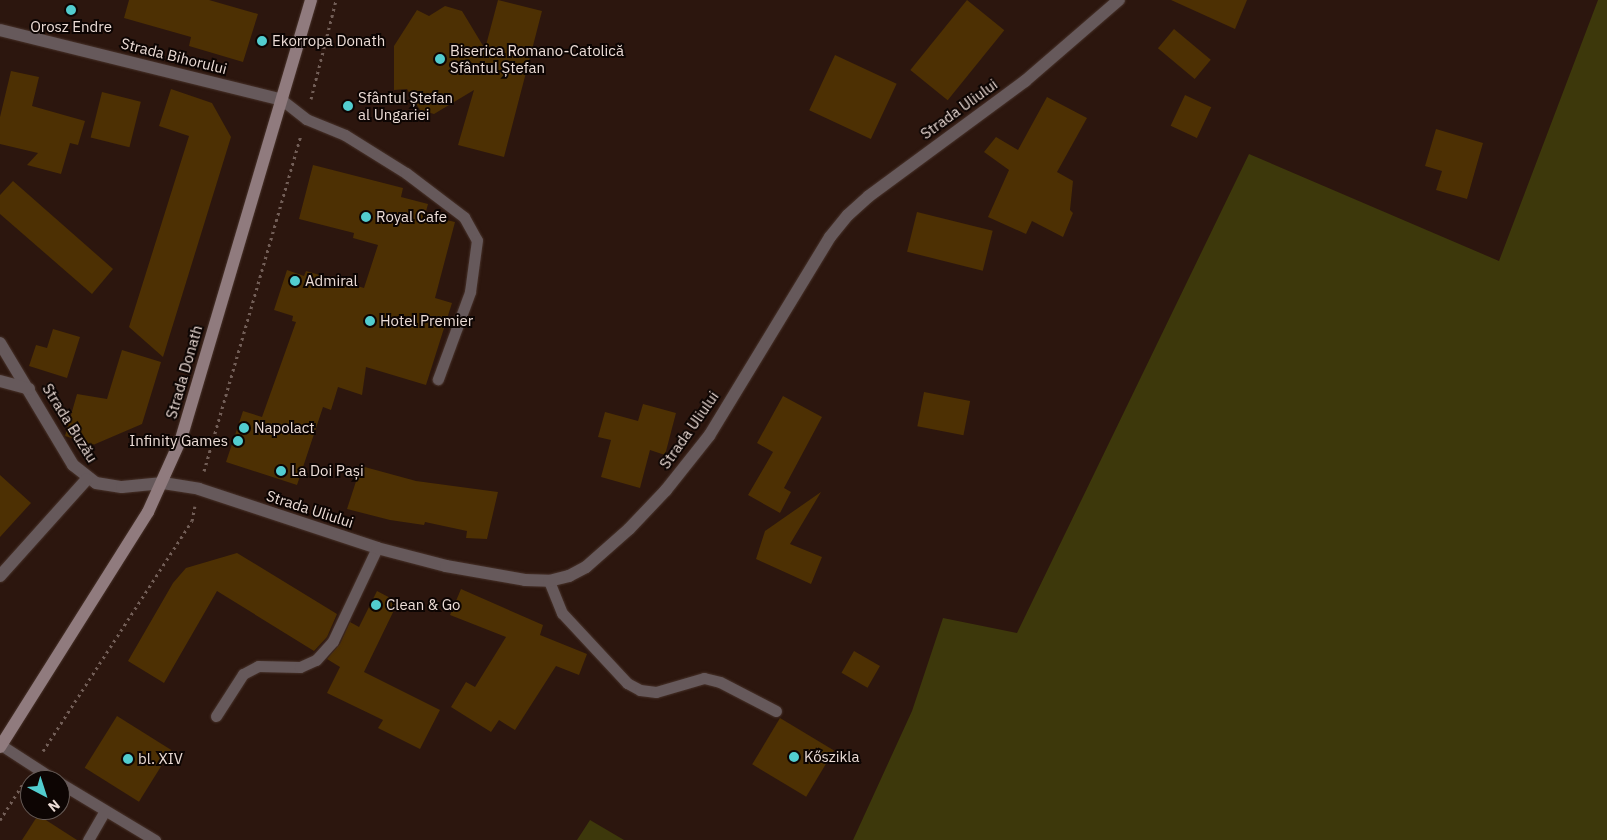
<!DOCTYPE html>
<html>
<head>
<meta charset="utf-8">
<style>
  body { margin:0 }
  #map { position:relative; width:1607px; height:840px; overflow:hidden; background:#2c160e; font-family:"IBM Plex Sans",sans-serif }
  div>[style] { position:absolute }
  .green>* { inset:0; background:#3d380b }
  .building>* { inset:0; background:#4d3003; transform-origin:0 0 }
  .path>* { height:3px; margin-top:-1.5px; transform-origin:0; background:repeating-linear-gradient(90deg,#725e57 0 2.5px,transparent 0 6.5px) }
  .roads { filter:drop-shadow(0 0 1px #47322a) drop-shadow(0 0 1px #47322a) }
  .service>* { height:11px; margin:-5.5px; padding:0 5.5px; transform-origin:5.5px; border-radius:5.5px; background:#66595b }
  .minor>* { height:12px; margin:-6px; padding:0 6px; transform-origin:6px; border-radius:6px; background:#66595b }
  .secondary>* { height:12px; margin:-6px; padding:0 6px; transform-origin:6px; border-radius:6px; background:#907b7e }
  .dots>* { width:14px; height:14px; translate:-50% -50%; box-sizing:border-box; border:2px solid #0d0503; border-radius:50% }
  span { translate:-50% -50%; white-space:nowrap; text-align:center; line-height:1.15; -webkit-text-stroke:4px #0d0503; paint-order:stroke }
  .poi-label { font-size:15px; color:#ecdcd6 }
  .left { translate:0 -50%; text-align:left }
  .right { translate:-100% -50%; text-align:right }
  .street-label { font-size:15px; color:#ecdcd6 }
  .north { position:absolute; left:20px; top:770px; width:50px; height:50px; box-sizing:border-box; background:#0d0503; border:1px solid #665b57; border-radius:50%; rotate:140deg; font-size:14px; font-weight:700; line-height:20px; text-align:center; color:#ecdcd6 }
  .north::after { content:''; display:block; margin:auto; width:18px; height:22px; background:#52cdcf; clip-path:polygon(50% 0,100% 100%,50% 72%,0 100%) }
</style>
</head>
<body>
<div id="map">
  <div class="green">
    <i style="clip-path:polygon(1598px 0,1607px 0,1607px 840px,853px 840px,912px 711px,943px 618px,1017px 633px,1249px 154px,1499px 261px)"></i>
    <i style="clip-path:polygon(590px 820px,624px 840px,577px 840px)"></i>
  </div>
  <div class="building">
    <i style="clip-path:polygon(129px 0,209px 0,258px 14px,243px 62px,189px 46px,191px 37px,124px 18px)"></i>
    <i style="clip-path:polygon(498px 0,542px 11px,504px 157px,458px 145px,474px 90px,434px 114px,420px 110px,407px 89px,394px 90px,394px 46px,417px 10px,429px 16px,445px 6px,462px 11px,485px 49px)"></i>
    <i style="left:967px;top:0;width:48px;height:90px;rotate:39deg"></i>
    <i style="clip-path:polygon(1171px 0,1247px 0,1235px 29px)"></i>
    <i style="left:1174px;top:29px;width:48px;height:25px;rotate:40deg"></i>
    <i style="left:835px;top:55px;width:68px;height:61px;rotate:25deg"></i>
    <i style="clip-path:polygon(11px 71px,39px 77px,32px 106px,85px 121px,78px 145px,70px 143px,61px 174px,27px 165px,38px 153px,0 144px,0 117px)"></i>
    <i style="clip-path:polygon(171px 89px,212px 103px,231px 137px,163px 357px,129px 327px,189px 136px,159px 126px)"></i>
    <i style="left:102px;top:92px;width:40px;height:47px;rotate:14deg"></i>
    <i style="left:1185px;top:95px;width:29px;height:34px;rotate:25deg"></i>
    <i style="clip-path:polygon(1047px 97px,1087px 118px,1057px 172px,1073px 181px,1070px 210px,1073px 213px,1063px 237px,1032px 221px,1026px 234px,988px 217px,1009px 170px,984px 152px,996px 137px,1018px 150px)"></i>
    <i style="clip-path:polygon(1436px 129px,1483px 143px,1467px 199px,1436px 190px,1442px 171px,1425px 166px)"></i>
    <i style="clip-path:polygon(313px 165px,403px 188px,401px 197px,428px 204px,425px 215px,455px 222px,435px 298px,452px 303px,426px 385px,366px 367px,362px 395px,338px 387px,331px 410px,323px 407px,297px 485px,226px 462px,243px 411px,262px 417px,296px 322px,292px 321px,293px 316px,274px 310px,287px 270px,304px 276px,306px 271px,364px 288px,378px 245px,353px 238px,354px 233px,299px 219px)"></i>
    <i style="clip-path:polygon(13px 181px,113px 269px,92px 294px,0 214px,0 195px)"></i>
    <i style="left:917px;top:212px;width:78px;height:41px;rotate:14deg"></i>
    <i style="clip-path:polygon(53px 329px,80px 337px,67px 378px,29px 366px,36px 345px,47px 348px)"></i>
    <i style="clip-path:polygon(122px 350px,161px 362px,142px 424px,93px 445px,65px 436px,77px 394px,107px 399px)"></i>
    <i style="left:924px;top:392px;width:47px;height:35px;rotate:11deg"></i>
    <i style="clip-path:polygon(783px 396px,822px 417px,784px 488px,791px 492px,780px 513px,748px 495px,773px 452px,757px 443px)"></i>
    <i style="clip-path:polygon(643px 404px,676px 413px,665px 455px,650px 450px,640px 488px,601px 477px,611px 440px,598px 437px,605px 412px,638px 421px)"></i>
    <i style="clip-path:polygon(361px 466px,416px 481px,498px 492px,487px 539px,466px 538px,467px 531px,425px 522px,424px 525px,390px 520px,347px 509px)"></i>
    <i style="clip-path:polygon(0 475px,31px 503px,0 537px)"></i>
    <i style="clip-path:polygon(821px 492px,790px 544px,822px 557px,811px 584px,756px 559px,765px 531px)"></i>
    <i style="clip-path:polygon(237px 553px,337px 614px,327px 637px,314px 651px,217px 591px,164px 683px,128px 661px,173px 583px,186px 568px)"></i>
    <i style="clip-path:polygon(461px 589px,543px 625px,540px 635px,587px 654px,579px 675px,556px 666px,515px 730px,499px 720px,491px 732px,451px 707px,466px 682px,475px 687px,506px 637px,450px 615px)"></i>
    <i style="clip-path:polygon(377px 591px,398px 602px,364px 672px,440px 710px,420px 749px,378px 728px,383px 720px,327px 693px,340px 667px,327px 659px,340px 644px,350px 622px,359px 627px)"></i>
    <i style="left:854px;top:651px;width:30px;height:25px;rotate:30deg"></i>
    <i style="left:117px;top:716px;width:64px;height:61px;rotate:32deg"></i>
    <i style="left:780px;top:718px;width:63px;height:54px;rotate:31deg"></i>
    <i style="clip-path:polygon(38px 815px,77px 840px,22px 840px)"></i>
  </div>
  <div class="path">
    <i style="left:311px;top:99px;width:102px;rotate:-75.8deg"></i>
    <i style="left:204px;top:471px;width:349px;rotate:-73.9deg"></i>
    <i style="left:43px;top:751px;width:274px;rotate:-57.1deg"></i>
    <i style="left:192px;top:521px;width:15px;rotate:-79deg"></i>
    <i style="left:0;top:820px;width:45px;rotate:-57.7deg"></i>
  </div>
  <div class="roads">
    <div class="service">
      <i style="left:282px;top:100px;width:31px;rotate:38deg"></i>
      <i style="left:306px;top:119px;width:42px;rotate:22.3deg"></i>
      <i style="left:345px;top:135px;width:72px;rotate:31.9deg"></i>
      <i style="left:406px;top:173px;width:73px;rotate:37.2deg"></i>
      <i style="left:464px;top:217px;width:26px;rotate:61deg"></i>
      <i style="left:477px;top:240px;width:52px;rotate:97.7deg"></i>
      <i style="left:470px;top:292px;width:93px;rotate:110.2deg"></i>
      <i style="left:549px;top:581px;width:35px;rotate:68deg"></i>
      <i style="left:562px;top:613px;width:96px;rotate:47.1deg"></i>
      <i style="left:627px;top:683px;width:15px;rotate:28deg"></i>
      <i style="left:640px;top:690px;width:16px;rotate:7deg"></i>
      <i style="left:656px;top:692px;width:50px;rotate:-16.3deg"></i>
      <i style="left:704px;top:678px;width:16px;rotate:14deg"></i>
      <i style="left:720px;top:682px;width:63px;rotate:27.4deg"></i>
      <i style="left:216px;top:716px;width:50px;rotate:-57.3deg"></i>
      <i style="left:243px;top:674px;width:17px;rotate:-28deg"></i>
      <i style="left:258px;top:666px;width:42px;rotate:1.4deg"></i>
      <i style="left:300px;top:667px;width:17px;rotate:-24deg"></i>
      <i style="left:316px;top:660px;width:25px;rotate:-48deg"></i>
      <i style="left:333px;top:641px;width:103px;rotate:-64.7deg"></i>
      <i style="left:1px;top:745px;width:64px;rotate:32.9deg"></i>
      <i style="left:60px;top:783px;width:111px;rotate:31deg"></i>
      <i style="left:88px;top:840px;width:34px;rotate:-60deg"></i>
    </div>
    <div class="minor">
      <i style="left:0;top:30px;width:291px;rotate:13.9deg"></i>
      <i style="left:0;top:343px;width:142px;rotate:59.1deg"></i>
      <i style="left:73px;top:465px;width:29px;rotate:38deg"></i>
      <i style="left:96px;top:483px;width:26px;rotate:9deg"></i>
      <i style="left:122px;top:487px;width:41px;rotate:-5.6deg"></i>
      <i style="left:163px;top:483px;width:36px;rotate:9deg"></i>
      <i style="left:199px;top:489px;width:188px;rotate:18.3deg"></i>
      <i style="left:377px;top:548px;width:71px;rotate:14.6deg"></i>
      <i style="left:446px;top:566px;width:80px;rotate:10deg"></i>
      <i style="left:525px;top:580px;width:24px;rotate:2deg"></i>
      <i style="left:549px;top:581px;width:21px;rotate:-14deg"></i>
      <i style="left:569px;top:576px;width:19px;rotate:-28deg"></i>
      <i style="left:586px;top:567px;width:57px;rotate:-41.5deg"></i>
      <i style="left:629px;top:529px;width:54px;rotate:-46.5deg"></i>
      <i style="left:666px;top:490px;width:69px;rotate:-51.5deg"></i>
      <i style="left:709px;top:436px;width:233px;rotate:-58.7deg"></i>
      <i style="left:830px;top:237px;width:28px;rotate:-51deg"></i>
      <i style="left:848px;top:215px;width:28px;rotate:-42deg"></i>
      <i style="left:869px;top:196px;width:194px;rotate:-36.4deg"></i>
      <i style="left:1025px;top:81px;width:124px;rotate:-40.8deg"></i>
      <i style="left:0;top:381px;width:30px;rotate:15deg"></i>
      <i style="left:0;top:576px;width:130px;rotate:-48.1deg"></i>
    </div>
    <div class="secondary">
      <i style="left:0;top:747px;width:278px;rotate:-57.8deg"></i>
      <i style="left:148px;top:512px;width:80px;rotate:-65.7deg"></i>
      <i style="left:181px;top:439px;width:458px;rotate:-73.5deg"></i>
    </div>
  </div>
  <div class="dots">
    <i style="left:71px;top:10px;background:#52cdcf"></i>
    <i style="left:262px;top:41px;background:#52cdcf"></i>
    <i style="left:440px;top:59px;background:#52cdcf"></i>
    <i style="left:348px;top:106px;background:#52cdcf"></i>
    <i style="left:366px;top:217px;background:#52cdcf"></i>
    <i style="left:295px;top:281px;background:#52cdcf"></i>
    <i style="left:370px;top:321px;background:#52cdcf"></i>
    <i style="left:244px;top:428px;background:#52cdcf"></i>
    <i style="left:238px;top:441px;background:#52cdcf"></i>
    <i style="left:281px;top:471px;background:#52cdcf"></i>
    <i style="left:376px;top:605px;background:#52cdcf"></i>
    <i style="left:794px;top:757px;background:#52cdcf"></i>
    <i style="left:128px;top:759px;background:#52cdcf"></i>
  </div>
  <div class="poi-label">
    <span style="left:71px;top:27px">Orosz Endre</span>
    <span class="left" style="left:272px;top:41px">Ekorropa Donath</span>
    <span class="left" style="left:450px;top:59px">Biserica Romano-Catolică<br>Sfântul Ștefan</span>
    <span class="left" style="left:358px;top:106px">Sfântul Ștefan<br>al Ungariei</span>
    <span class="left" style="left:376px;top:217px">Royal Cafe</span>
    <span class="left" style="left:305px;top:281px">Admiral</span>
    <span class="left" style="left:380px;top:321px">Hotel Premier</span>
    <span class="left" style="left:254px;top:428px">Napolact</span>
    <span class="right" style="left:228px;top:441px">Infinity Games</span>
    <span class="left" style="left:291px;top:471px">La Doi Pași</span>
    <span class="left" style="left:386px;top:605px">Clean &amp; Go</span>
    <span class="left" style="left:804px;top:757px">Kőszikla</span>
    <span class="left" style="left:138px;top:759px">bl. XIV</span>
  </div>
  <div class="street-label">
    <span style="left:174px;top:56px;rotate:14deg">Strada Bihorului</span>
    <span style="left:959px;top:109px;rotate:-36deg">Strada Uliului</span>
    <span style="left:184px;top:372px;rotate:-74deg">Strada Donath</span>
    <span style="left:70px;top:423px;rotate:58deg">Strada Buzău</span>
    <span style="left:689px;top:430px;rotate:-55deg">Strada Uliului</span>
    <span style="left:310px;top:509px;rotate:18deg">Strada Uliului</span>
  </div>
  <div class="north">N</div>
</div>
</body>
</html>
